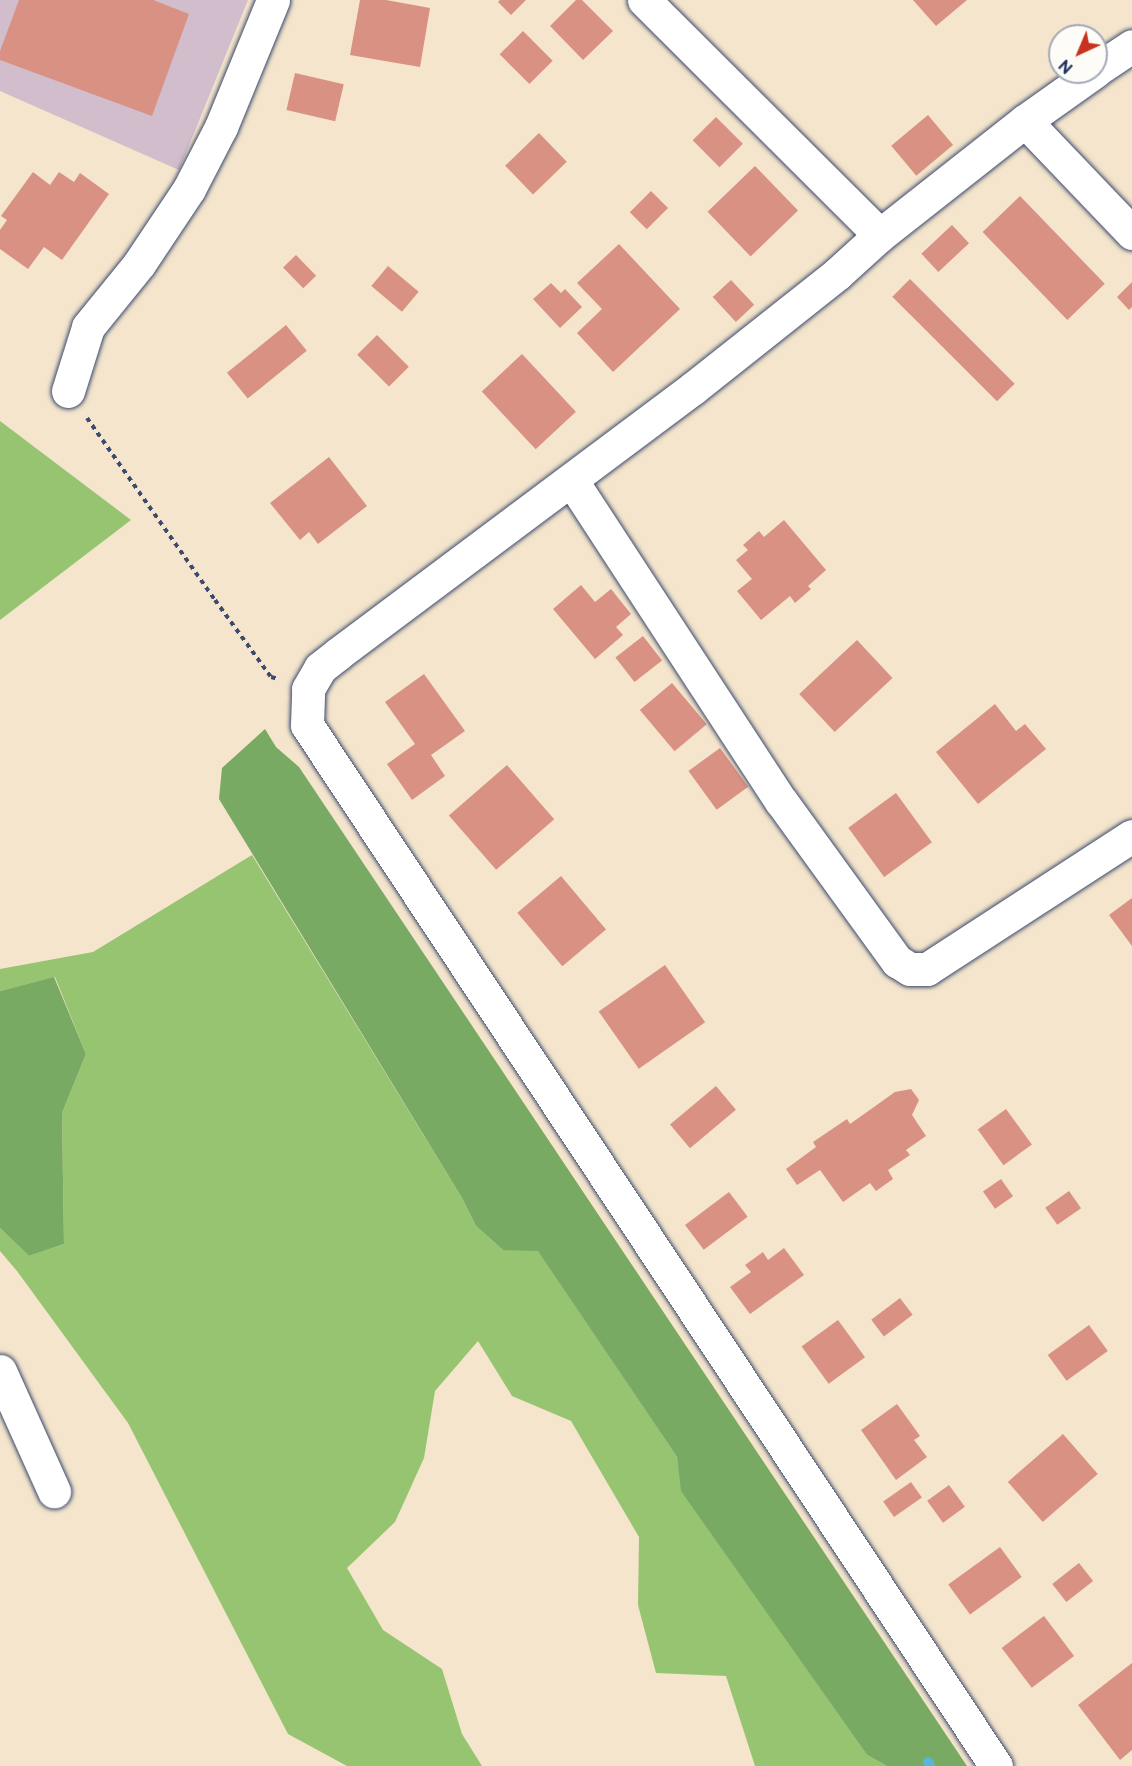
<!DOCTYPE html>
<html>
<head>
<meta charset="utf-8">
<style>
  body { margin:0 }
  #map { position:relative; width:1132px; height:1766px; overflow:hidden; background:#f4e5cc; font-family:"Balsamiq Sans",sans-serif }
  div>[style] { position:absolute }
  .industrial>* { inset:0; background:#d1bdcb }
  .green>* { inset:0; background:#97c471 }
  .forest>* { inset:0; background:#79aa63 }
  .stream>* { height:10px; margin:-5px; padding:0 5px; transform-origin:5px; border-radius:5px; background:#5bb5d9 }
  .building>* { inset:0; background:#d99183; transform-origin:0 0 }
  .path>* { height:4px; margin-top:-2px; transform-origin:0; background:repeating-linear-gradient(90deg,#3c4a6e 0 4.5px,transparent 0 9px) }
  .roads { filter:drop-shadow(0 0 2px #3c4a6e) drop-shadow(0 0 2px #3c4a6e) }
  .minor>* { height:33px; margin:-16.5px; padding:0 16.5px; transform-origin:16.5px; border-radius:16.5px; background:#fff }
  span { translate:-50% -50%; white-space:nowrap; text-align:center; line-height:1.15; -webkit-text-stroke:4.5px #fdfcf7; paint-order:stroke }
  .north { position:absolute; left:1048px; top:24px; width:60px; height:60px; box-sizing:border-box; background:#fdfcf7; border:2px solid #a3aaba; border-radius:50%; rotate:224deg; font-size:16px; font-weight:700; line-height:24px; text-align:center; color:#1b2f5e }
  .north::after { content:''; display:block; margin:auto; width:21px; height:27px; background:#c8321e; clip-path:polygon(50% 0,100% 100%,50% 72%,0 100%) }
</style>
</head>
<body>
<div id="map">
  <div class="industrial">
    <i style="clip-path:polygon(0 0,248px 0,179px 170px,0 91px)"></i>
  </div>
  <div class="green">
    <i style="clip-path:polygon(0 421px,131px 520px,0 620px)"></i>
    <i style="clip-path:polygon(252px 855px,462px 1198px,476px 1226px,503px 1250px,538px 1250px,677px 1457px,682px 1491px,867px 1755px,887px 1766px,755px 1766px,726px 1676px,656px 1673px,638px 1605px,639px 1537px,571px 1421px,512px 1396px,478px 1341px,435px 1391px,424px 1458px,395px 1522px,347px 1568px,383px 1630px,442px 1669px,462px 1734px,482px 1766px,347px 1766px,288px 1734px,128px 1423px,17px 1271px,0 1251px,0 1228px,29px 1256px,64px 1244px,62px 1113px,86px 1054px,55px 977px,0 991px,0 969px,93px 952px)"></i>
  </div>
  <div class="forest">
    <i style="clip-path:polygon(265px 729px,276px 747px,299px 767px,967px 1766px,887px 1766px,867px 1755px,681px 1491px,677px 1457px,538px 1251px,503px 1250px,476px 1226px,462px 1198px,219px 799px,222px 768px)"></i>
    <i style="clip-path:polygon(54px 977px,86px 1054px,62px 1113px,64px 1244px,29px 1256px,0 1228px,0 991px)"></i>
  </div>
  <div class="stream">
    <i style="left:928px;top:1762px;width:4px;rotate:63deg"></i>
  </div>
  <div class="building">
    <i style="clip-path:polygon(19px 0,153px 0,189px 14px,152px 116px,0 60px,0 51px)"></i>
    <i style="clip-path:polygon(360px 0,386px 0,430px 8px,420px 67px,350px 55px)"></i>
    <i style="clip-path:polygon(500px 0,526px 0,511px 15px,498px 2px)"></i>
    <i style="clip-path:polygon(576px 0,582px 0,613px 31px,583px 60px,550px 26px)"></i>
    <i style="clip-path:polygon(913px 0,967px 0,936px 26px)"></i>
    <i style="left:523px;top:31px;width:42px;height:33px;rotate:45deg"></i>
    <i style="left:295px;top:73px;width:50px;height:38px;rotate:13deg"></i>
    <i style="left:928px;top:115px;width:39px;height:48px;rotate:50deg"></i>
    <i style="left:716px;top:117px;width:38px;height:33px;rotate:45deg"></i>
    <i style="left:539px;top:133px;width:40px;height:47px;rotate:46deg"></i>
    <i style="left:755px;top:166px;width:62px;height:66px;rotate:46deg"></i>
    <i style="clip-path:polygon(33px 172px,50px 185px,59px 172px,74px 182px,80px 173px,109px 194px,62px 260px,44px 247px,28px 269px,0 249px,0 230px,7px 220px,1px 216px)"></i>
    <i style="left:651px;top:191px;width:24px;height:30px;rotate:45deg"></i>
    <i style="left:1020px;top:196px;width:122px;height:52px;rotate:46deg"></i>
    <i style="left:952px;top:225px;width:25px;height:42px;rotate:47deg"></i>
    <i style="clip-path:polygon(619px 244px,680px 309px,613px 372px,577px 333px,602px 309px,577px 283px)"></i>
    <i style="left:296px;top:255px;width:29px;height:18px;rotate:46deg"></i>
    <i style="left:388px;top:266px;width:40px;height:26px;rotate:40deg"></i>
    <i style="left:910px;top:279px;width:148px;height:25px;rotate:45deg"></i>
    <i style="left:731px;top:280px;width:34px;height:25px;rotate:47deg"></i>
    <i style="clip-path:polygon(1132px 282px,1132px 307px,1129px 310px,1117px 297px)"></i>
    <i style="clip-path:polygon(551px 283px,561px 293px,565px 289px,582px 307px,560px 328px,533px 299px)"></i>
    <i style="left:286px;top:325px;width:33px;height:76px;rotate:51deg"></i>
    <i style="left:377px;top:335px;width:45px;height:28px;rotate:45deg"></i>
    <i style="left:522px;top:354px;width:79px;height:55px;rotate:47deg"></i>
    <i style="clip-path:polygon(329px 457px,367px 506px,318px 544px,309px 532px,300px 540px,270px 503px)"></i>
    <i style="clip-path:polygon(784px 520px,826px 570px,808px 586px,811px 589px,795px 603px,790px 596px,761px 620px,737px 591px,752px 579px,736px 560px,748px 550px,743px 545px,759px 531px,764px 537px)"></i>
    <i style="clip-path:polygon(581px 585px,595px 602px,611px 589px,631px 614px,616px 627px,623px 635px,595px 659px,553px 609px)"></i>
    <i style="left:643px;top:636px;width:31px;height:35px;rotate:52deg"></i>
    <i style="left:857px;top:640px;width:52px;height:79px;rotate:47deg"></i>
    <i style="clip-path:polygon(424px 674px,465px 731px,431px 755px,445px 776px,412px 800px,387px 764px,415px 744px,385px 702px)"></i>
    <i style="left:672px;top:683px;width:54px;height:42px;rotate:50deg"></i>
    <i style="clip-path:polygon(995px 704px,1016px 731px,1025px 724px,1046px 749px,978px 804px,936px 752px)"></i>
    <i style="left:720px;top:748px;width:48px;height:39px;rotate:54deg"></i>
    <i style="left:507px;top:765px;width:72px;height:77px;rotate:49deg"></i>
    <i style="left:896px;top:793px;width:61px;height:59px;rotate:54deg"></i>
    <i style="left:561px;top:876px;width:70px;height:57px;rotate:50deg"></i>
    <i style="clip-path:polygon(1132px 898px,1132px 946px,1109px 915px)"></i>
    <i style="left:665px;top:965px;width:70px;height:81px;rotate:55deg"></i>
    <i style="left:716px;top:1086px;width:31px;height:60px;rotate:50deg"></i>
    <i style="clip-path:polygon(911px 1089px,919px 1100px,912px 1115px,926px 1136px,906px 1150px,910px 1155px,888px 1170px,893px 1179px,876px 1191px,870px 1183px,843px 1202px,820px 1170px,797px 1185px,786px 1169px,816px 1147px,813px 1142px,847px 1119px,850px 1124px,895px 1092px)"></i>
    <i style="left:1006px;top:1109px;width:44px;height:35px;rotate:54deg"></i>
    <i style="left:1001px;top:1179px;width:21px;height:22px;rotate:55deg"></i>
    <i style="left:1069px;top:1191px;width:21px;height:29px;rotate:55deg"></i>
    <i style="left:729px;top:1192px;width:31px;height:55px;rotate:53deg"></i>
    <i style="clip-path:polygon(784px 1248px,804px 1275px,750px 1314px,730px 1287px,751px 1272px,745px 1265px,763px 1252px,768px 1260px)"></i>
    <i style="left:900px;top:1298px;width:21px;height:36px;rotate:53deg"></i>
    <i style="left:838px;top:1320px;width:46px;height:45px;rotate:54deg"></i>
    <i style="left:1089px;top:1325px;width:32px;height:51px;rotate:54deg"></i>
    <i style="clip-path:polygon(897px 1404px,920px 1436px,914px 1440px,927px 1457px,896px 1480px,861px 1430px)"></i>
    <i style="left:1063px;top:1434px;width:53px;height:73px;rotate:49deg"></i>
    <i style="left:911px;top:1482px;width:19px;height:34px;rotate:55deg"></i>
    <i style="left:949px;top:1485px;width:27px;height:27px;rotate:54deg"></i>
    <i style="left:1000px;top:1547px;width:37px;height:64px;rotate:54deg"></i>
    <i style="left:1079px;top:1563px;width:23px;height:34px;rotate:52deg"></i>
    <i style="left:1044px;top:1616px;width:50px;height:53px;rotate:53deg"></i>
    <i style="clip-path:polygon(1132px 1663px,1132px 1750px,1120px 1760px,1078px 1705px)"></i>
  </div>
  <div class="path">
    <i style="left:87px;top:418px;width:223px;rotate:54.9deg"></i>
    <i style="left:215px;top:600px;width:95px;rotate:54deg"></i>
    <i style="left:271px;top:677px;width:8px;rotate:14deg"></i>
  </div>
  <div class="roads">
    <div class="minor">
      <i style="left:644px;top:0;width:333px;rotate:44.9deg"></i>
      <i style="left:1096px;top:70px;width:43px;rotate:-33.7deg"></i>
      <i style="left:1025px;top:121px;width:155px;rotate:46.3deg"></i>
      <i style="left:68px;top:391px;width:67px;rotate:-72.6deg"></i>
      <i style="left:88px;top:327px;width:81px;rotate:-51deg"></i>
      <i style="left:139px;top:264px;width:90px;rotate:-56.3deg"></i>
      <i style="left:189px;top:189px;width:70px;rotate:-62.7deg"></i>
      <i style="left:221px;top:127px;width:137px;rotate:-67.7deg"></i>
      <i style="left:572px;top:481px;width:382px;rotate:56.9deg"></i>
      <i style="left:781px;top:801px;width:198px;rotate:54.1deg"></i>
      <i style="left:897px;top:961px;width:15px;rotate:32deg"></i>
      <i style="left:910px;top:969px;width:17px"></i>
      <i style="left:927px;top:969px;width:244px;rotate:-33deg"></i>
      <i style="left:0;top:1371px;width:132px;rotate:65.8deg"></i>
      <i style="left:996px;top:1766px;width:1248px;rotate:-123.5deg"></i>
      <i style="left:307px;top:725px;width:36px;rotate:-88deg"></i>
      <i style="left:308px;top:689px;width:24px;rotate:-60deg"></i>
      <i style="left:320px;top:668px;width:24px;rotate:-38deg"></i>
      <i style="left:339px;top:653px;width:441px;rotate:-36.8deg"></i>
      <i style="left:692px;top:389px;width:185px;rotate:-38.4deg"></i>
      <i style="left:837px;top:274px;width:58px;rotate:-42.2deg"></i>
      <i style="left:880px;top:235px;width:184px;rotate:-38.2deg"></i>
      <i style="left:1025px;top:121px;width:85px;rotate:-35.4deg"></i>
    </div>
  </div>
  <div class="north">N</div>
</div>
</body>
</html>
